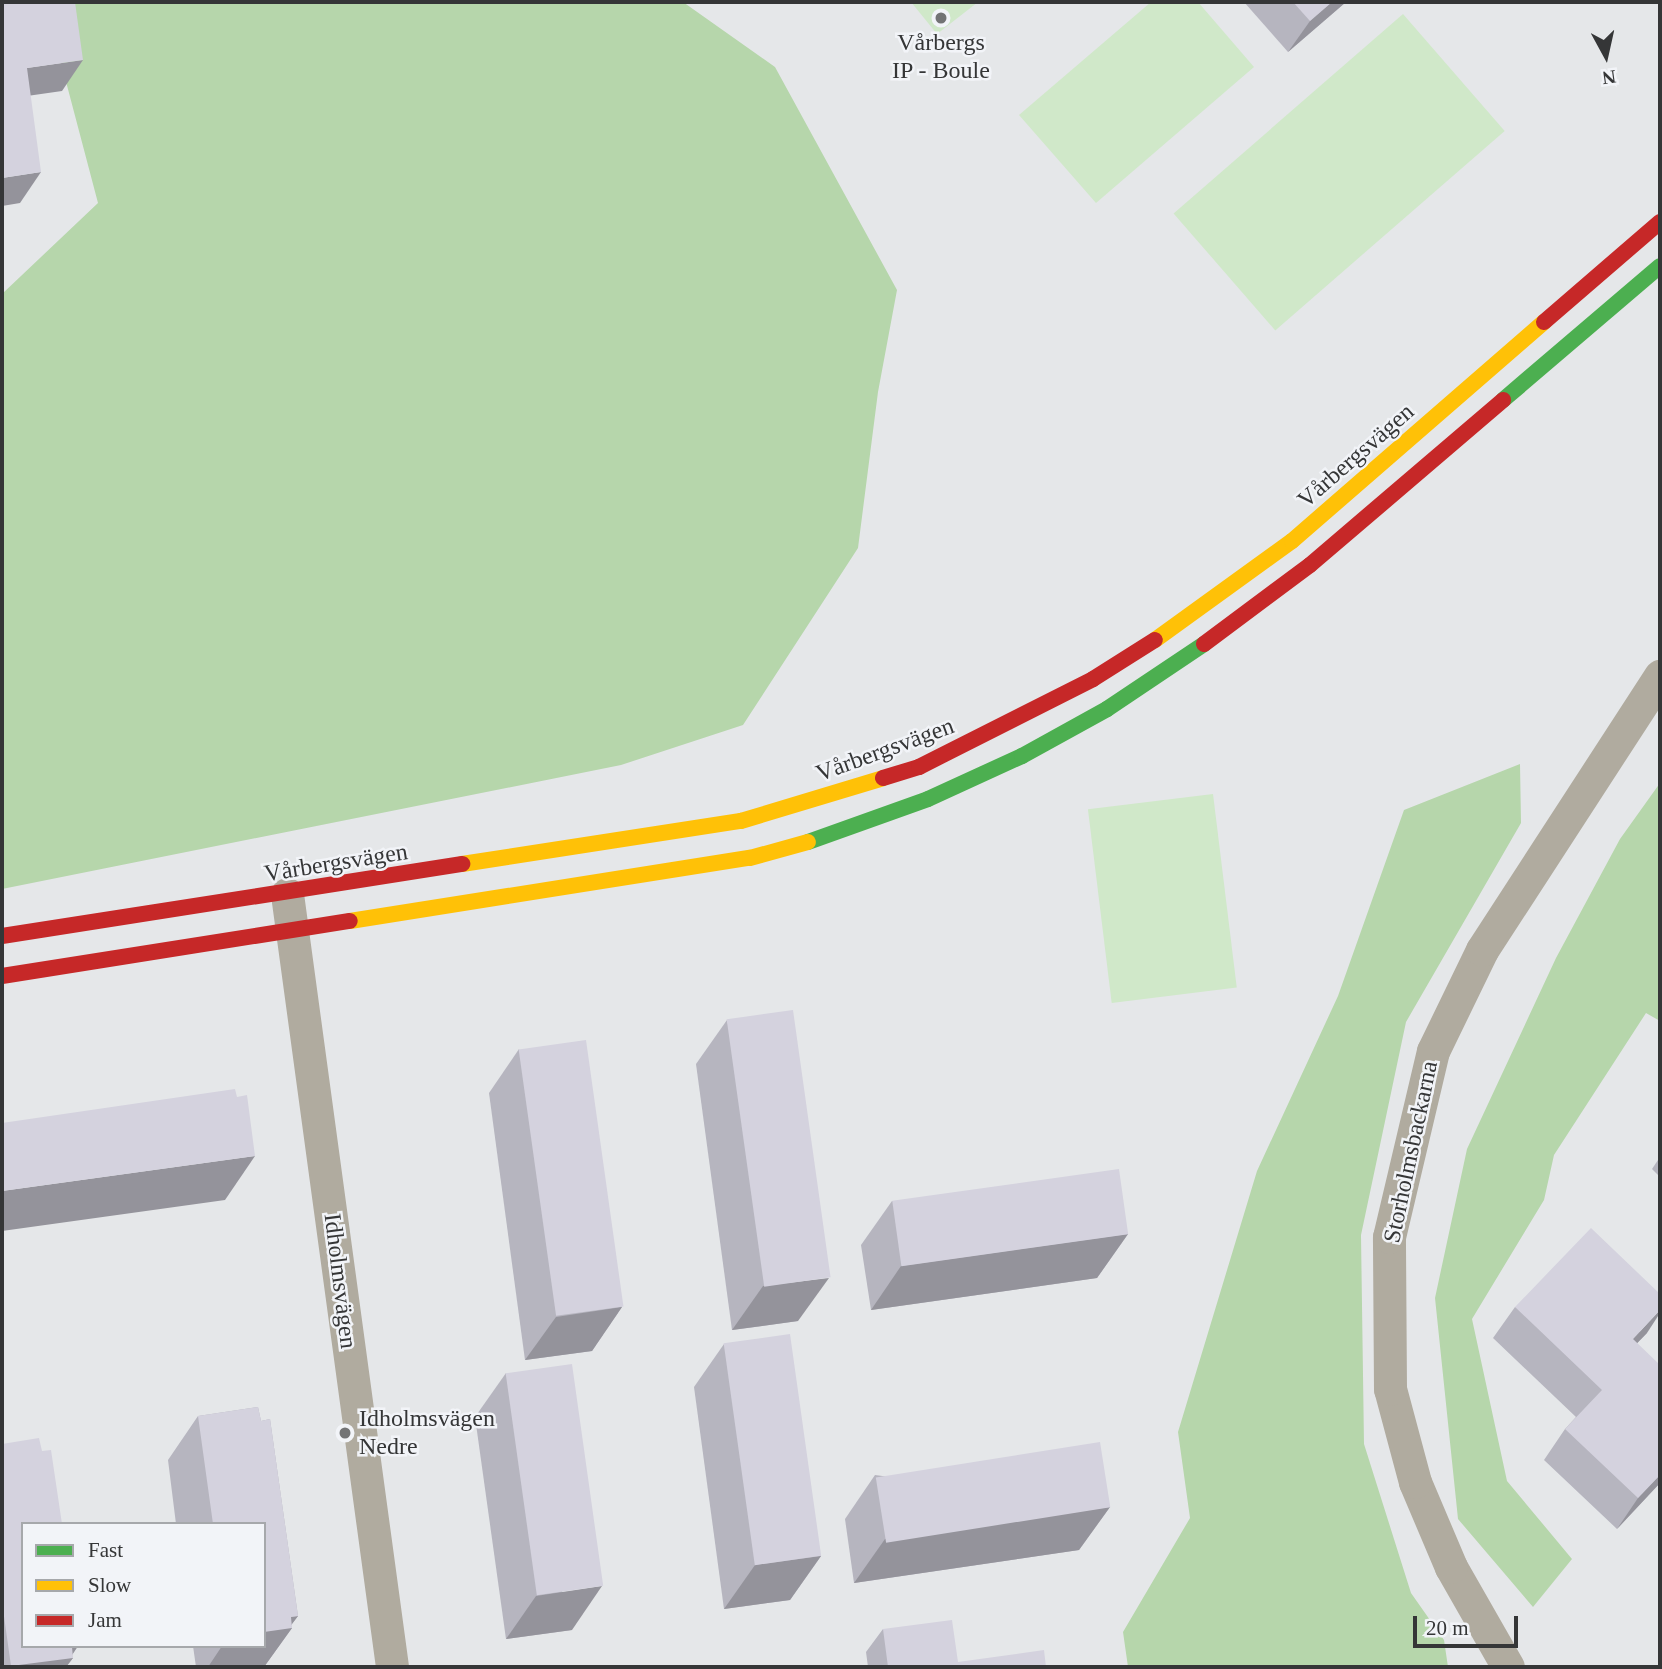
<!DOCTYPE html>
<html>
<head>
<meta charset="utf-8">
<style>
  body { margin:0 }
  #map { position:relative; width:1662px; height:1669px; overflow:hidden; background:#e5e7e9; font-family:Georgia,serif }
  div>[style] { position:absolute }
  .green>* { inset:0; background:#d0e8c9; transform-origin:0 0 }
  .forest>* { inset:0; background:#b6d6ab }
  .street>* { height:33px; margin:-16.5px; padding:0 16.5px; transform-origin:16.5px; border-radius:16.5px; background:#b0ab9f }
  .fast>* { height:16px; margin:-8px; padding:0 8px; transform-origin:8px; border-radius:8px; background:#4caf50 }
  .slow>* { height:16px; margin:-8px; padding:0 8px; transform-origin:8px; border-radius:8px; background:#ffc107 }
  .jam>* { height:16px; margin:-8px; padding:0 8px; transform-origin:8px; border-radius:8px; background:#c62828 }
  .wall>* { inset:0; background:#b6b5bf }
  .shaded-wall>* { inset:0; background:#94939b }
  .building>* { inset:0; background:#d4d2de; transform-origin:0 0 }
  .dots>* { width:19px; height:19px; translate:-50% -50%; box-sizing:border-box; border:4px solid #f2f4f8; border-radius:50% }
  span { translate:-50% -50%; white-space:nowrap; text-align:center; line-height:1.15; -webkit-text-stroke:5px #f2f4f8; paint-order:stroke }
  .poi-label { font-size:24px; color:#353637 }
  .left { translate:0 -50%; text-align:left }
  .street-label { font-size:24px; color:#353637 }
  .frame { position:absolute; inset:0; border:4px solid #353637; pointer-events:none }
  .legend { position:absolute; left:21px; top:1522px; width:245px; height:126px; box-sizing:border-box; background:#f2f4f8; border:2px solid #a6a8ab; margin:0; padding:9px 12px; list-style:none; font-size:21px; color:#353637 }
  .legend li { display:flex; align-items:center; gap:14px; height:35px }
  .legend b { width:35px; border:2px solid #a6a8ab }
  .north { position:absolute; left:1571px; top:21px; width:70px; height:70px; -webkit-text-stroke:5px #f2f4f8; paint-order:stroke; rotate:172deg; font-size:19px; font-weight:700; line-height:28px; text-align:center; color:#353637 }
  .north::after { content:''; display:block; margin:auto; width:24px; height:32px; background:#353637; clip-path:polygon(50% 0,100% 100%,50% 72%,0 100%) }
  .scale { position:absolute; left:1413px; top:1616px; width:105px; height:32px; box-sizing:border-box; border:4px solid #353637; border-top:0; padding-left:9px; font-size:21px; line-height:24px; white-space:nowrap; color:#353637; -webkit-text-stroke:5px #f2f4f8; paint-order:stroke }
</style>
</head>
<body>
<div id="map">
  <div class="green">
    <i style="clip-path:polygon(911px 2px,978px 2px,937px 34px)"></i>
    <i style="clip-path:polygon(1151px 2px,1198px 2px,1254px 67px,1096px 203px,1019px 115px)"></i>
    <i style="left:1403px;top:14px;width:155px;height:304px;rotate:49deg"></i>
    <i style="left:1213px;top:794px;width:195px;height:126px;rotate:83deg"></i>
  </div>
  <div class="forest">
    <i style="clip-path:polygon(45px 2px,683px 2px,775px 67px,897px 290px,878px 392px,858px 548px,743px 725px,621px 765px,2px 889px,2px 294px,98px 203px)"></i>
    <i style="clip-path:polygon(1520px 764px,1521px 823px,1406px 1022px,1361px 1235px,1364px 1444px,1411px 1593px,1444px 1640px,1448px 1667px,1128px 1667px,1123px 1632px,1190px 1518px,1178px 1432px,1257px 1171px,1338px 996px,1404px 810px)"></i>
    <i style="clip-path:polygon(1660px 783px,1660px 1021px,1646px 1013px,1554px 1155px,1544px 1200px,1472px 1319px,1507px 1481px,1572px 1559px,1533px 1607px,1458px 1519px,1435px 1298px,1467px 1149px,1556px 958px,1620px 839px)"></i>
  </div>
  <div class="street">
    <i style="left:287px;top:894px;width:780px;rotate:82.26deg"></i>
    <i style="left:1508px;top:1667px;width:115px;rotate:-119.7deg"></i>
    <i style="left:1451px;top:1567px;width:92px;rotate:-113deg"></i>
    <i style="left:1415px;top:1482px;width:96px;rotate:-105deg"></i>
    <i style="left:1390px;top:1389px;width:152px;rotate:-90.4deg"></i>
    <i style="left:1389px;top:1237px;width:191px;rotate:-76.7deg"></i>
    <i style="left:1433px;top:1051px;width:112px;rotate:-64.1deg"></i>
    <i style="left:1482px;top:950px;width:327px;rotate:-57deg"></i>
  </div>
  <div class="fast">
    <i style="left:1503px;top:400px;width:206px;rotate:-40.5deg"></i>
    <i style="left:808px;top:842px;width:127px;rotate:-19.7deg"></i>
    <i style="left:928px;top:799px;width:103px;rotate:-24.6deg"></i>
    <i style="left:1022px;top:756px;width:97px;rotate:-28.9deg"></i>
    <i style="left:1107px;top:709px;width:117px;rotate:-33.8deg"></i>
  </div>
  <div class="slow">
    <i style="left:1155px;top:640px;width:169px;rotate:-35.9deg"></i>
    <i style="left:1292px;top:541px;width:334px;rotate:-41deg"></i>
    <i style="left:462px;top:864px;width:282px;rotate:-8.8deg"></i>
    <i style="left:741px;top:821px;width:148px;rotate:-16.8deg"></i>
    <i style="left:350px;top:921px;width:405px;rotate:-9deg"></i>
    <i style="left:750px;top:858px;width:60px;rotate:-15.4deg"></i>
  </div>
  <div class="jam">
    <i style="left:1544px;top:322px;width:153px;rotate:-40.8deg"></i>
    <i style="left:1204px;top:644px;width:132px;rotate:-36.7deg"></i>
    <i style="left:1310px;top:565px;width:254px;rotate:-40.5deg"></i>
    <i style="left:883px;top:778px;width:38px;rotate:-17deg"></i>
    <i style="left:919px;top:767px;width:195px;rotate:-26.8deg"></i>
    <i style="left:1093px;top:679px;width:73px;rotate:-32.2deg"></i>
    <i style="left:2px;top:936px;width:466px;rotate:-8.9deg"></i>
    <i style="left:2px;top:976px;width:352px;rotate:-9deg"></i>
  </div>
  <div class="wall">
    <i style="clip-path:polygon(1244px 2px,1346px 2px,1288px 52px)"></i>
    <i style="clip-path:polygon(727px 1020px,798px 1321px,732px 1330px,696px 1064px)"></i>
    <i style="clip-path:polygon(519px 1049px,622px 1307px,592px 1351px,525px 1360px,489px 1093px)"></i>
    <i style="clip-path:polygon(1660px 1157px,1660px 1177px,1652px 1169px)"></i>
    <i style="clip-path:polygon(892px 1201px,1128px 1234px,1097px 1278px,871px 1310px,861px 1245px)"></i>
    <i style="clip-path:polygon(1515px 1307px,1647px 1333px,1637px 1343px,1660px 1483px,1617px 1529px,1544px 1460px,1565px 1429px,1576px 1417px,1493px 1338px)"></i>
    <i style="clip-path:polygon(724px 1344px,821px 1556px,790px 1600px,724px 1609px,694px 1387px)"></i>
    <i style="clip-path:polygon(506px 1373px,572px 1630px,506px 1639px,475px 1417px)"></i>
    <i style="clip-path:polygon(258px 1407px,261px 1421px,270px 1419px,298px 1616px,291px 1625px,292px 1628px,264px 1667px,196px 1667px,193px 1646px,264px 1646px,264px 1632px,282px 1629px,264px 1632px,264px 1524px,176px 1524px,168px 1460px,198px 1416px)"></i>
    <i style="clip-path:polygon(2px 1444px,78px 1646px,72px 1655px,73px 1658px,66px 1667px,2px 1667px)"></i>
    <i style="clip-path:polygon(875px 1475px,1110px 1507px,1079px 1550px,854px 1583px,845px 1519px)"></i>
    <i style="clip-path:polygon(883px 1629px,958px 1662px,1046px 1667px,868px 1667px,866px 1652px)"></i>
  </div>
  <div class="shaded-wall">
    <i style="clip-path:polygon(1332px 2px,1346px 2px,1288px 52px,1310px 21px)"></i>
    <i style="clip-path:polygon(83px 60px,62px 91px,6px 99px,27px 68px)"></i>
    <i style="clip-path:polygon(41px 172px,20px 203px,2px 206px,2px 178px)"></i>
    <i style="clip-path:polygon(255px 1156px,225px 1200px,2px 1231px,2px 1191px)"></i>
    <i style="clip-path:polygon(1128px 1234px,1097px 1278px,871px 1310px,901px 1266px)"></i>
    <i style="clip-path:polygon(829px 1278px,798px 1321px,732px 1330px,763px 1286px)"></i>
    <i style="clip-path:polygon(622px 1307px,592px 1351px,525px 1360px,556px 1317px)"></i>
    <i style="clip-path:polygon(1660px 1310px,1660px 1313px,1647px 1333px,1611px 1370px,1633px 1339px)"></i>
    <i style="clip-path:polygon(1660px 1475px,1660px 1483px,1617px 1529px,1638px 1498px)"></i>
    <i style="clip-path:polygon(1110px 1507px,1079px 1550px,854px 1583px,885px 1539px)"></i>
    <i style="clip-path:polygon(821px 1556px,790px 1600px,724px 1609px,755px 1565px)"></i>
    <i style="clip-path:polygon(602px 1586px,572px 1630px,506px 1639px,536px 1596px)"></i>
    <i style="clip-path:polygon(298px 1616px,289px 1628px,292px 1628px,264px 1667px,208px 1667px,222px 1646px,264px 1646px,264px 1632px,291px 1617px)"></i>
    <i style="clip-path:polygon(78px 1646px,70px 1658px,73px 1658px,66px 1667px,10px 1667px,72px 1647px)"></i>
  </div>
  <div class="building">
    <i style="clip-path:polygon(2px 2px,75px 2px,83px 60px,27px 68px,41px 172px,2px 178px)"></i>
    <i style="clip-path:polygon(1293px 2px,1332px 2px,1310px 21px)"></i>
    <i style="left:793px;top:1010px;width:270px;height:67px;rotate:82deg"></i>
    <i style="left:586px;top:1040px;width:269px;height:68px;rotate:82deg"></i>
    <i style="clip-path:polygon(235px 1089px,237px 1097px,247px 1095px,255px 1156px,2px 1191px,2px 1123px)"></i>
    <i style="left:1119px;top:1169px;width:66px;height:229px;rotate:82deg"></i>
    <i style="clip-path:polygon(1591px 1228px,1660px 1294px,1660px 1310px,1633px 1339px,1660px 1365px,1660px 1475px,1638px 1498px,1565px 1429px,1602px 1390px,1515px 1307px)"></i>
    <i style="left:790px;top:1334px;width:224px;height:67px;rotate:82deg"></i>
    <i style="left:572px;top:1364px;width:224px;height:67px;rotate:82deg"></i>
    <i style="clip-path:polygon(258px 1407px,261px 1421px,270px 1419px,298px 1616px,291px 1617px,292px 1628px,264px 1632px,264px 1524px,213px 1524px,198px 1416px)"></i>
    <i style="clip-path:polygon(39px 1438px,42px 1451px,51px 1450px,62px 1524px,23px 1524px,23px 1646px,74px 1646px,72px 1647px,73px 1658px,11px 1666px,2px 1602px,2px 1444px)"></i>
    <i style="left:1100px;top:1442px;width:66px;height:227px;rotate:81deg"></i>
    <i style="clip-path:polygon(952px 1620px,958px 1662px,1044px 1650px,1046px 1667px,888px 1667px,883px 1629px)"></i>
  </div>
  <div class="dots">
    <i style="left:941px;top:18px;background:#737475"></i>
    <i style="left:345px;top:1433px;background:#737475"></i>
  </div>
  <div class="poi-label">
    <span style="left:941px;top:57px">Vårbergs<br>IP - Boule</span>
    <span class="left" style="left:359px;top:1433px">Idholmsvägen<br>Nedre</span>
  </div>
  <div class="street-label">
    <span style="left:1356px;top:456px;rotate:-41deg">Vårbergsvägen</span>
    <span style="left:885px;top:750px;rotate:-20deg">Vårbergsvägen</span>
    <span style="left:336px;top:863px;rotate:-9deg">Vårbergsvägen</span>
    <span style="left:1411px;top:1152px;rotate:-78deg">Storholmsbackarna</span>
    <span style="left:340px;top:1281px;rotate:83deg">Idholmsvägen</span>
  </div>
  <div class="frame"></div>
  <ul class="legend">
  <li><b style="height:9px;background:#4caf50"></b>Fast</li>
  <li><b style="height:9px;background:#ffc107"></b>Slow</li>
  <li><b style="height:9px;background:#c62828"></b>Jam</li>
  </ul>
  <div class="north">N</div>
  <div class="scale">20 m</div>
</div>
</body>
</html>
